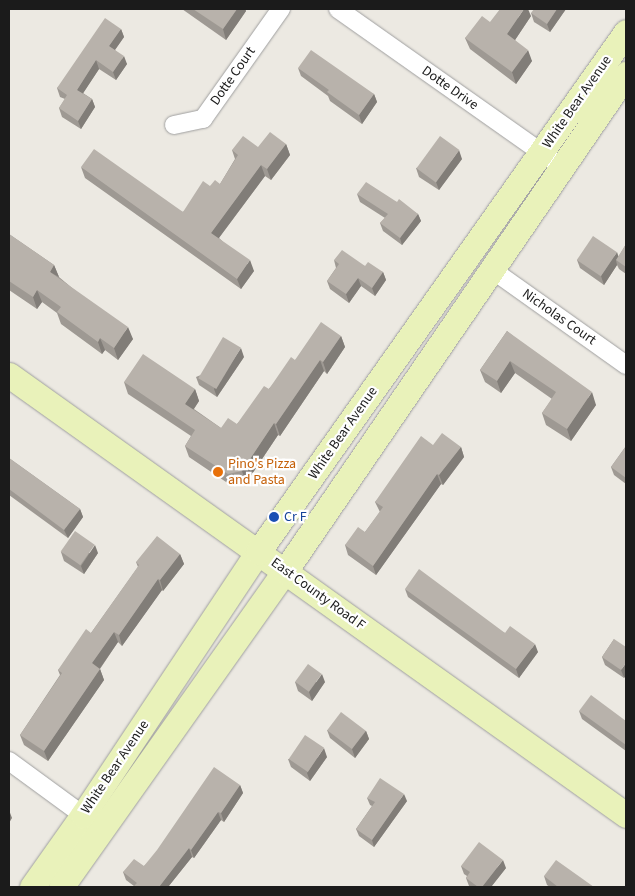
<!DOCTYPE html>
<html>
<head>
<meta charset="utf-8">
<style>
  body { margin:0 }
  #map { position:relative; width:635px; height:896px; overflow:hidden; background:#ece9e2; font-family:"Source Sans 3",sans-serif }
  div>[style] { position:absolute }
  .roads { filter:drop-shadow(0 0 1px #9f9f9f) drop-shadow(0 0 1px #9f9f9f) }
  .street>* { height:18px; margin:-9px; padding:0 9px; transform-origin:9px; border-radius:9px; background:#fff }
  .secondary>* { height:25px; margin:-12.5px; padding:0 12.5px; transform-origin:12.5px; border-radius:12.5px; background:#e9f2ba }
  .wall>* { inset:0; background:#9e9993 }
  .shaded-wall>* { inset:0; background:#817d78 }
  .building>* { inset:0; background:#b8b2ab; transform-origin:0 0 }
  .dots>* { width:14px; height:14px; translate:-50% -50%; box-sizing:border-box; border:2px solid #fff; border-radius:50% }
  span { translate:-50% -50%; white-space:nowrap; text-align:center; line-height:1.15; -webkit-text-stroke:4.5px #fff; paint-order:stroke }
  .street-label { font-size:14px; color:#1b1b1b }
  .food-label { font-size:14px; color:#c56008 }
  .left { translate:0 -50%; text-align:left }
  .transit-label { font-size:14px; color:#164399 }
  .frame { position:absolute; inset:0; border:10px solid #1b1b1b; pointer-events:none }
</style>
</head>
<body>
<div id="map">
  <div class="roads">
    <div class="street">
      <i style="left:338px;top:9px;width:274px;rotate:35.2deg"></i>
      <i style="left:174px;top:125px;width:30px;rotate:-12deg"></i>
      <i style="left:203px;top:119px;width:135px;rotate:-54.7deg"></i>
      <i style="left:491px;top:269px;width:166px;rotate:35.4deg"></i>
      <i style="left:9px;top:761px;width:102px;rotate:36.2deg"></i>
    </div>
    <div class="secondary">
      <i style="left:9px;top:375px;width:758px;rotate:35.49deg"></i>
      <i style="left:32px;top:887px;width:88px;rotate:-54.7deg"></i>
      <i style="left:83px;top:815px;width:316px;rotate:-56.4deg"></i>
      <i style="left:258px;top:552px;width:637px;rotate:-54.71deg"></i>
      <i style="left:61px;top:887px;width:387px;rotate:-54.7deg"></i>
      <i style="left:285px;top:571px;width:603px;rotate:-55.55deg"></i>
    </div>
  </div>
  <div class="wall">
    <i style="clip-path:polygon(182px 9px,245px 9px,246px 11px,226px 40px)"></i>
    <i style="clip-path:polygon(566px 9px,550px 32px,534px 22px,531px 13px)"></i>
    <i style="clip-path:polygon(531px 16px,515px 40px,532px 61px,516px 84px,470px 49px,465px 38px,490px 22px)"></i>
    <i style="clip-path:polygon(121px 29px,124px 37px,115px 50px,127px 64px,116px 80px,99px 69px,83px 93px,92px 99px,95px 107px,81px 129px,62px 117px,59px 108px,65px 99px,60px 97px,57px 88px)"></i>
    <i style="clip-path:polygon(298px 68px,374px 94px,377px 102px,362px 124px,330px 101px,328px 96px,301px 76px)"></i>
    <i style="clip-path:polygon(286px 144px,290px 155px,271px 180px,265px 176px,219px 238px,254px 271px,241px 289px,85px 178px,81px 167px,183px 212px,210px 186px,220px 184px,235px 159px,232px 150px)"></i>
    <i style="clip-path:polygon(462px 159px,439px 190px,419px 177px,416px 168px)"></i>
    <i style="clip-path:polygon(357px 194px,397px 202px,418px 214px,421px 221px,402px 245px,383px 231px,380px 223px,385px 218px,360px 202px)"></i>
    <i style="clip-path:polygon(9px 234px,54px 265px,59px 277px,133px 339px,118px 360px,105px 350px,102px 354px,61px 324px,57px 313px,42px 302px,37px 309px,9px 290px)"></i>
    <i style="clip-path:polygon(626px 244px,626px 274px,619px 269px,617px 265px,604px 285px,580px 268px,577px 260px,619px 256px)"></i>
    <i style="clip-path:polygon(334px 260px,365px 266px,383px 272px,386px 280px,375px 296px,361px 286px,349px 303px,330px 289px,327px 281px,336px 268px)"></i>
    <i style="clip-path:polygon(507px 331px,596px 405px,571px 441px,546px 425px,542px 413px,552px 399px,515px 373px,501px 393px,485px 382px,480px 370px)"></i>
    <i style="clip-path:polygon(341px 336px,345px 347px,327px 374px,324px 371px,280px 436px,278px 435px,246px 483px,232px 486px,189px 457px,185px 446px,191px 436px,128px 394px,124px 382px,195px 389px,199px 401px,194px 409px,221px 428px,237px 424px,295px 360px)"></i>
    <i style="clip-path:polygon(244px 357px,217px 397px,199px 385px,196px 377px)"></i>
    <i style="clip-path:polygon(433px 445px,461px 447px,464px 457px,443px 485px,441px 484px,376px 575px,348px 555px,345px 545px,365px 532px,380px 512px,375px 502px)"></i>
    <i style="clip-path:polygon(626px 446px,626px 484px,614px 475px,611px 467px)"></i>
    <i style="clip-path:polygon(9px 458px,80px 509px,83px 517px,68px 538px,9px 495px)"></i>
    <i style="clip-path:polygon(61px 552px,98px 553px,84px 574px,64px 561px)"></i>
    <i style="clip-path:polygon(180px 554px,184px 564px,163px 591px,162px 590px,122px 646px,118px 642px,100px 669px,104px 680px,48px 761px,24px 745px,20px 735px,60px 675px,58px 670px,91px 633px,138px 567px,136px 562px)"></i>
    <i style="clip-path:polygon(405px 589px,505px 633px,538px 652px,519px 678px,408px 597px)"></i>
    <i style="clip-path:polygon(614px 639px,624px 678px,605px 665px,602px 657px)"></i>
    <i style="clip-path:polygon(295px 682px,325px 682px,312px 701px,298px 691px)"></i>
    <i style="clip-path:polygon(579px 711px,626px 721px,626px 751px,582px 719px)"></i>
    <i style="clip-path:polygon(327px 730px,366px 731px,369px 739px,355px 758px,330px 738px)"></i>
    <i style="clip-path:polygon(327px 757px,310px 781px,291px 767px,288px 759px)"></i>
    <i style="clip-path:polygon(240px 785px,243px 793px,224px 822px,221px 820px,194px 858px,192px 857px,168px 887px,133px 887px,134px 886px,126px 880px,123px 872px,144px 866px)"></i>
    <i style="clip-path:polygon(367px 798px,407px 801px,374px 847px,359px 836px,356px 829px,372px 806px,370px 805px)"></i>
    <i style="clip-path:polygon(461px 866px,506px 868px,491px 887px,470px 887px,469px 886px,466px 878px,467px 876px,464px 874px)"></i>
    <i style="clip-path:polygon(544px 876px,594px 887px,550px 887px,547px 885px)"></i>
  </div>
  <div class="shaded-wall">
    <i style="clip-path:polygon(237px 9px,245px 9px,246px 11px,226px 40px,223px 29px)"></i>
    <i style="clip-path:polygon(524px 9px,528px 9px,531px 16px,511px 46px,507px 34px)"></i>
    <i style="clip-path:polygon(557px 9px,566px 9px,550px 32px,547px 24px)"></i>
    <i style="clip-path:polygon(121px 29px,124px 37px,112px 54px,109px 46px)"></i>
    <i style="clip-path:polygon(528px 50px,532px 61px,516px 84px,512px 72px)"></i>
    <i style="clip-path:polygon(124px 56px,127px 64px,116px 80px,113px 72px)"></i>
    <i style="clip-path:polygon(96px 60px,99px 69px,80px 98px,77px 90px)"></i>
    <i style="clip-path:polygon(374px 94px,377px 102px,362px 124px,359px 115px)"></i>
    <i style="clip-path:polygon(92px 99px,95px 107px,81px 129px,78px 121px)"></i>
    <i style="clip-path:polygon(286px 144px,290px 155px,271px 180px,267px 169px)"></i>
    <i style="clip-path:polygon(459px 150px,462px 159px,439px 190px,436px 182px)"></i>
    <i style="clip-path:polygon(261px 165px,265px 176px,215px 243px,211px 233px)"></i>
    <i style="clip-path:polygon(418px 214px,421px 221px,402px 245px,400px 238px)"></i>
    <i style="clip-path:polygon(617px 252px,620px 261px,616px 260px,617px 265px,604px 285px,601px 276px)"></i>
    <i style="clip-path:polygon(250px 260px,254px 271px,241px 289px,237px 279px)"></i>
    <i style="clip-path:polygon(54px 265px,59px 277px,50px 272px)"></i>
    <i style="clip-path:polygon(383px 272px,386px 280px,375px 296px,372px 288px)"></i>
    <i style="clip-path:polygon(358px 278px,361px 286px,349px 303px,346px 294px)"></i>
    <i style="clip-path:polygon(37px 290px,42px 302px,37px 309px,33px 297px)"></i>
    <i style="clip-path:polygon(128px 327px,133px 339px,118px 360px,114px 348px)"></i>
    <i style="clip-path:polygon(341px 336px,345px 347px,327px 374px,323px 362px)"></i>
    <i style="clip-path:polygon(100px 338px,105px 350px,102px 354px,98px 342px)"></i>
    <i style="clip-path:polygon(241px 348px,244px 357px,217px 397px,214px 389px)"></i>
    <i style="clip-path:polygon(320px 360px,324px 371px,280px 436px,276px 424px)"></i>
    <i style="clip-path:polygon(510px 361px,515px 373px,501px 393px,497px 381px)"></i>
    <i style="clip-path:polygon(195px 389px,199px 401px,189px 416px,185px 404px)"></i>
    <i style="clip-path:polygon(592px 392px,596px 405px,571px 441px,567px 429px)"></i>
    <i style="clip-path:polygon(274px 423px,278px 435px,246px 483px,242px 471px)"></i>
    <i style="clip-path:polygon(461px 447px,464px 457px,443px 485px,439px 475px)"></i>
    <i style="clip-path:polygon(437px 474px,441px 484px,376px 575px,373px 566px)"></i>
    <i style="clip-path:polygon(80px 509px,83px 517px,68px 538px,64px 530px)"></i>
    <i style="clip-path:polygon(95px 545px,98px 553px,84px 574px,81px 566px)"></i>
    <i style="clip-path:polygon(180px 554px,184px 564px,163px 591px,160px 580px)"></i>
    <i style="clip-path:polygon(158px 579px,162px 590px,122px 646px,119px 635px)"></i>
    <i style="clip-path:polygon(114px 632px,118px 642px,96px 674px,92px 663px)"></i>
    <i style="clip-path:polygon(535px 644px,538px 652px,519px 678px,516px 669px)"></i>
    <i style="clip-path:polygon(626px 663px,626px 676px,624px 678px,621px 670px)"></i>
    <i style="clip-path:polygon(100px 669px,104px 680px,48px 761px,44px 751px)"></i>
    <i style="clip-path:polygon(322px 674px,325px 682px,312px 701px,309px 692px)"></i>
    <i style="clip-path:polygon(366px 731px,369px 739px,355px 758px,352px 749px)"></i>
    <i style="clip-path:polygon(324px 748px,327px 757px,310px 781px,307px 773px)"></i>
    <i style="clip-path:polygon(240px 785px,243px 793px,224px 822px,221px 813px)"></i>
    <i style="clip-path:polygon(404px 794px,407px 801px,374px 847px,372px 840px)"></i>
    <i style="clip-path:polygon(9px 810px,12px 818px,9px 823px)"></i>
    <i style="clip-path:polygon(218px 812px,221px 820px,194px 858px,191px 850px)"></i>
    <i style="clip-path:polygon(189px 848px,192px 857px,168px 887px,159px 887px)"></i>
    <i style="clip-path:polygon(503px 860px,506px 868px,491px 887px,482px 887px)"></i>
  </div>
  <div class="building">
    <i style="clip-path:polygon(193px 9px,237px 9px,223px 29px)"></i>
    <i style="clip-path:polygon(500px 9px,524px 9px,507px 34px,528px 50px,512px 72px,465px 38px,482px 16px,490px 22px)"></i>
    <i style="clip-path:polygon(534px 9px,557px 9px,547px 24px,531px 13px)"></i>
    <i style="clip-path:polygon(105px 18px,121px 29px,109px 46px,124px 56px,113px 72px,96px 60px,77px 90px,92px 99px,78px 121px,59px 108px,67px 95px,57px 88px)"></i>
    <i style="clip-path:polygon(311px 50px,374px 94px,359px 115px,327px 92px,329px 90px,298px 68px)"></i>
    <i style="clip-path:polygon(270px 132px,286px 144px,267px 169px,261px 165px,211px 233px,250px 260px,237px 279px,81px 167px,94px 149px,183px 212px,203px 181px,210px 186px,215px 180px,220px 184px,238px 155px,232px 150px,243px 136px,258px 147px)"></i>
    <i style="left:440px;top:136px;width:24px;height:40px;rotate:36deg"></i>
    <i style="clip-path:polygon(366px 182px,397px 202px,399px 199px,418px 214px,400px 238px,380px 223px,388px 214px,357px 194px)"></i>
    <i style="clip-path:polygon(9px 234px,54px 265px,50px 272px,128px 327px,114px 348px,100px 338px,98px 342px,57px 312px,61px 307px,37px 290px,33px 297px,9px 281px)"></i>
    <i style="left:593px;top:236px;width:29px;height:29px;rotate:34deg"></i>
    <i style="clip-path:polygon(626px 244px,626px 267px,616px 260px)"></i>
    <i style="clip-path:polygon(342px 250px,365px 266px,368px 262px,383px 272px,372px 288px,358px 278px,346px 294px,327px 281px,339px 264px,334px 260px)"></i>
    <i style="clip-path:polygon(321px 322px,341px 336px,323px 362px,320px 360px,276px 424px,274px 423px,242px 471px,228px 474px,185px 446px,195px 430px,124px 382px,143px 354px,195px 389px,185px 404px,221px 428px,228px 418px,237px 424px,264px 386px,269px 389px,291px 357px,295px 360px)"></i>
    <i style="clip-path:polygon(507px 331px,592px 392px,567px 429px,542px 413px,556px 392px,510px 361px,497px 381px,480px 370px)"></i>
    <i style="left:223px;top:337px;width:21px;height:48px;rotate:31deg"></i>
    <i style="clip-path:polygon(442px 433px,461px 447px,439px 475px,437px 474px,373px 566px,345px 545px,358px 527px,365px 532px,383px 507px,375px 502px,421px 436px,433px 445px)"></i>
    <i style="clip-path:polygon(626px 446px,626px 478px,611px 467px)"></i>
    <i style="clip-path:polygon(9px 458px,80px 509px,64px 530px,9px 489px)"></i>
    <i style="left:75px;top:531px;width:24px;height:25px;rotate:35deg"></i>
    <i style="clip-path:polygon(157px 536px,180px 554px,160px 580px,158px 579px,119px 635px,114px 632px,92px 663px,100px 669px,44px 751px,20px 735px,62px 673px,58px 670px,86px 629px,91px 633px,139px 565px,136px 562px)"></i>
    <i style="clip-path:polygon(419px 569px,505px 633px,510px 626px,535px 644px,516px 669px,405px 589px)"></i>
    <i style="clip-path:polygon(614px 639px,626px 647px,626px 663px,621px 670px,602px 657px)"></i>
    <i style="left:308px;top:664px;width:17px;height:22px;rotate:36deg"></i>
    <i style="clip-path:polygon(591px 695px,626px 721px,626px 745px,579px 711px)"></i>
    <i style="left:341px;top:712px;width:31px;height:23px;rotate:37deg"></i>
    <i style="left:305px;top:735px;width:23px;height:29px;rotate:34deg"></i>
    <i style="clip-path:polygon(214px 767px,240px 785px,221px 813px,218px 812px,191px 850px,189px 848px,159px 887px,133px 887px,137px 883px,123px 872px,134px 859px,144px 866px,157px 850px)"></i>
    <i style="clip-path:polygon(380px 778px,404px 794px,372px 840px,356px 829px,375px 802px,367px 798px)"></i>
    <i style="clip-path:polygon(479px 842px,503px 860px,482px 887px,478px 887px,466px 878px,470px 872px,461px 866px)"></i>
    <i style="clip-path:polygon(556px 860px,594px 887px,558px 887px,544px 876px)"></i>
  </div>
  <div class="dots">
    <i style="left:218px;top:472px;background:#e8710a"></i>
    <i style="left:274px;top:517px;background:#1a4fb4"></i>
  </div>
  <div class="street-label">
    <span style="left:233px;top:76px;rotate:-55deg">Dotte Court</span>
    <span style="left:450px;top:88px;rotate:35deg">Dotte Drive</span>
    <span style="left:577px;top:102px;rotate:-55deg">White Bear Avenue</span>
    <span style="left:559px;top:317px;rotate:35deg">Nicholas Court</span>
    <span style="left:343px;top:433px;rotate:-55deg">White Bear Avenue</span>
    <span style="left:318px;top:594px;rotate:36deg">East County Road F</span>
    <span style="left:115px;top:767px;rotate:-56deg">White Bear Avenue</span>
  </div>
  <div class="food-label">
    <span class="left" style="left:228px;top:472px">Pino's Pizza<br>and Pasta</span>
  </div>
  <div class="transit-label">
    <span class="left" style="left:284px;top:517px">Cr F</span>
  </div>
  <div class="frame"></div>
</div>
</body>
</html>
